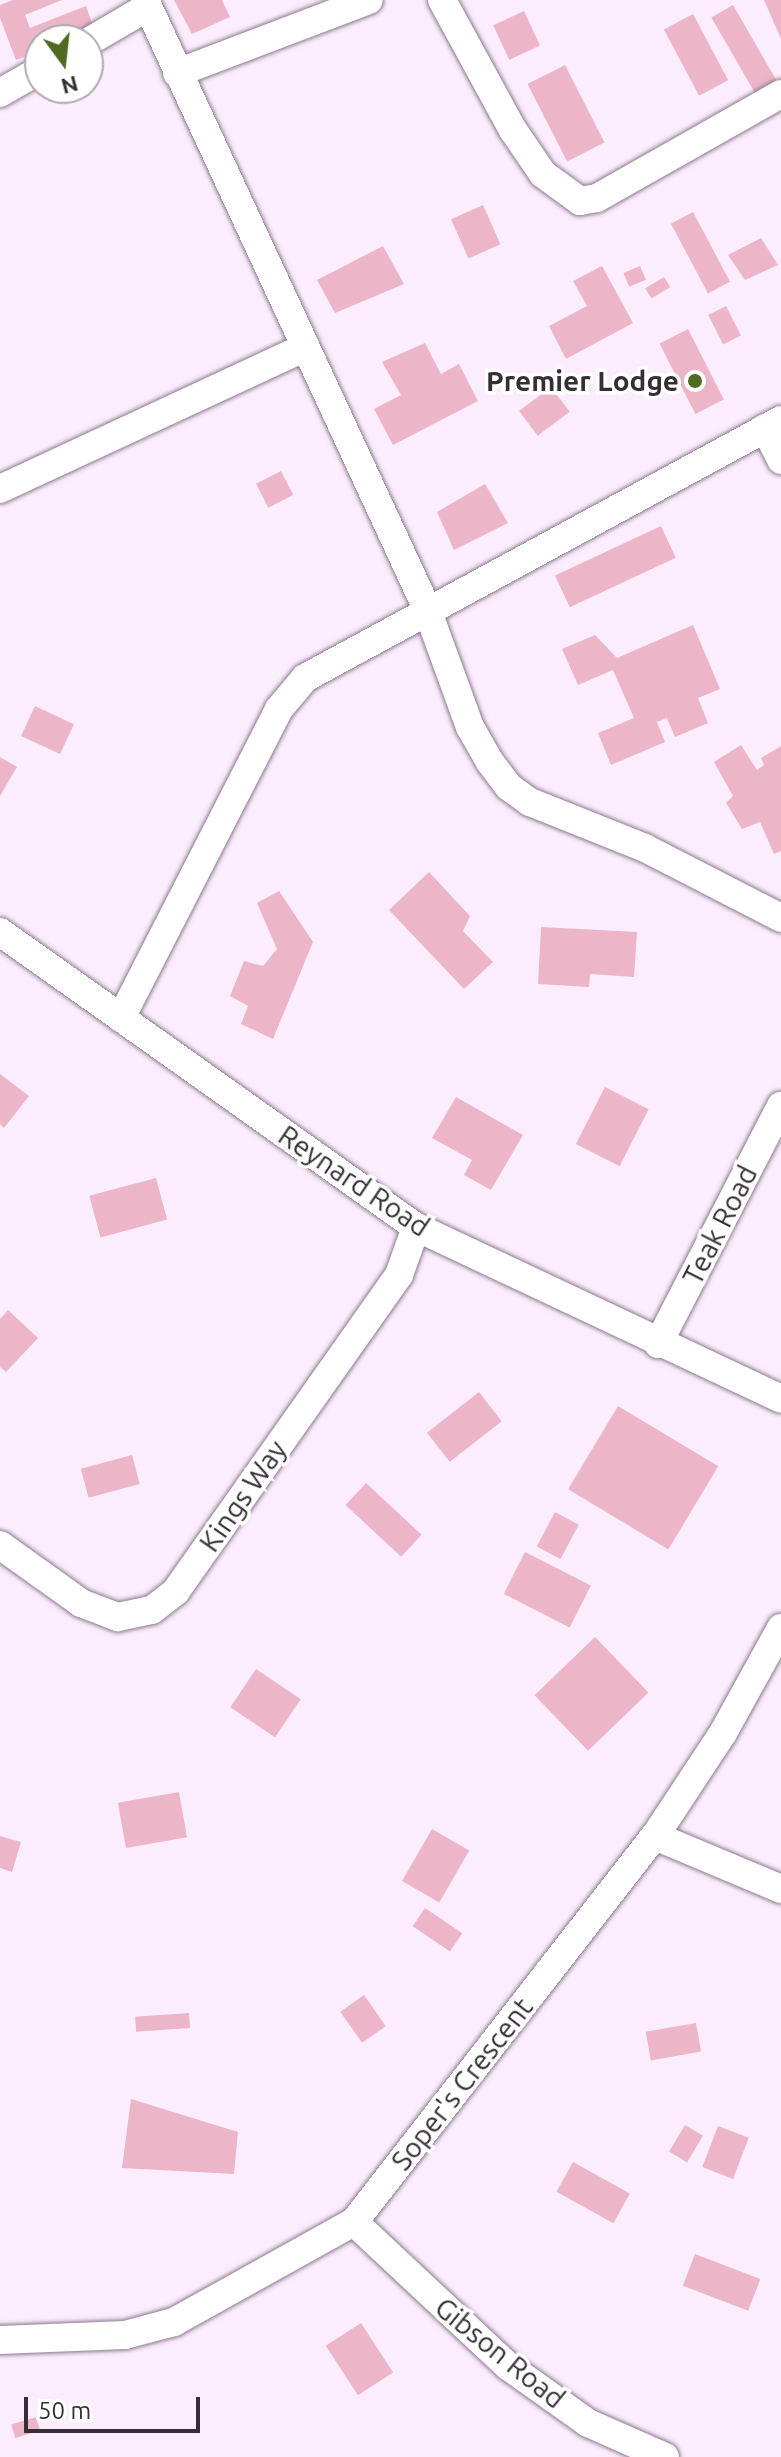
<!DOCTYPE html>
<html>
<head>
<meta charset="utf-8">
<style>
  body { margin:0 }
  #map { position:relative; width:781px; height:2457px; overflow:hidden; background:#fcedfe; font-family:Ubuntu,sans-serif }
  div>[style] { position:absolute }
  .building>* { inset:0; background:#ecb5c8; transform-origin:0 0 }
  .roads { filter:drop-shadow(0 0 2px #8b7a8d) drop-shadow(0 0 2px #8b7a8d) }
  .minor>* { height:28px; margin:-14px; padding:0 14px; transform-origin:14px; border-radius:14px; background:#fff }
  .dots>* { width:22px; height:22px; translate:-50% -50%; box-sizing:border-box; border:4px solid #fff; border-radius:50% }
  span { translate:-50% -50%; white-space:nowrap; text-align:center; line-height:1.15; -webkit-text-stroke:7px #fff; paint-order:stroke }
  .poi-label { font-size:28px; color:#352e36; font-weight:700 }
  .right { translate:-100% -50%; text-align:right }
  .street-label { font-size:28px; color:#352e36 }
  .north { position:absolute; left:24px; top:24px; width:80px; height:80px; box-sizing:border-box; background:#fff; border:2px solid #aeabaf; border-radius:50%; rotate:165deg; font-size:22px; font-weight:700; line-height:32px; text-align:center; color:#352e36 }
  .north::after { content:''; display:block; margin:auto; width:28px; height:36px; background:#4e6b20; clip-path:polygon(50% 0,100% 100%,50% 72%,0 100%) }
  .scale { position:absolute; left:24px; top:2397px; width:176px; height:36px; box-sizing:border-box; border:4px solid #352e36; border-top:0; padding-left:10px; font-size:24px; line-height:28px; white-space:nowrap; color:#352e36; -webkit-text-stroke:6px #fff; paint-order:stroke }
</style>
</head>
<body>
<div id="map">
  <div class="building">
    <i style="clip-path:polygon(13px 0,62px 0,25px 15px,30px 28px,86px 6px,94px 29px,67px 40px,40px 40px,40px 51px,16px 60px,0 18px,0 5px)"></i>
    <i style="clip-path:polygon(174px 0,222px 0,230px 17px,192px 34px)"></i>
    <i style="clip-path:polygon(764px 0,781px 0,781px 39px)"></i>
    <i style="left:733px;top:5px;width:95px;height:25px;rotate:60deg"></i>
    <i style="left:524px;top:11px;width:38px;height:34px;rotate:65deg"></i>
    <i style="left:693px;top:14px;width:75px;height:33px;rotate:62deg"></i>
    <i style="left:565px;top:65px;width:87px;height:42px;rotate:63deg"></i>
    <i style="left:483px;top:205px;width:43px;height:35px;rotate:66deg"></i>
    <i style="left:693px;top:212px;width:79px;height:25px;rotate:62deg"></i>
    <i style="clip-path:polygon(761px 238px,778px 265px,745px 280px,728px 255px)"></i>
    <i style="clip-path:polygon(383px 246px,404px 284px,335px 313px,317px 280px)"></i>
    <i style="clip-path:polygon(602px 266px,633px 323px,566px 359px,549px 326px,587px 306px,573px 281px)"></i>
    <i style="left:640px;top:266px;width:15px;height:18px;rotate:67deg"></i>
    <i style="left:664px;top:277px;width:12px;height:22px;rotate:59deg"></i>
    <i style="left:726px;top:306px;width:33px;height:20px;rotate:63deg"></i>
    <i style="left:688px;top:329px;width:79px;height:32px;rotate:63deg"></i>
    <i style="clip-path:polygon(425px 343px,441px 374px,459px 364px,478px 401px,393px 445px,374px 409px,401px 395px,382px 362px)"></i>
    <i style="left:551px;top:387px;width:31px;height:40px;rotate:53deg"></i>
    <i style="left:281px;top:471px;width:27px;height:28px;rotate:63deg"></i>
    <i style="clip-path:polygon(485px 484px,508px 523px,454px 550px,437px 512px)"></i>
    <i style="left:661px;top:526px;width:35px;height:117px;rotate:65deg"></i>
    <i style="clip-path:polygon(693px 625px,720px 689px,698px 698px,708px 723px,675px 737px,667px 718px,657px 722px,665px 742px,611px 765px,598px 733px,634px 718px,613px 670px,578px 685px,562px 649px,595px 635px,617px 658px)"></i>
    <i style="left:35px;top:706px;width:43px;height:33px;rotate:25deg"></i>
    <i style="clip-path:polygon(741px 745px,757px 770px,764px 765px,761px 758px,781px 746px,781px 851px,774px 854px,760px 822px,742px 829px,726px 803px,733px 796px,714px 762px)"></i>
    <i style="clip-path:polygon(0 757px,17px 767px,0 796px)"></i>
    <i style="clip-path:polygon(429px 872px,470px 916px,463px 931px,493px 962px,464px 989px,389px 910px)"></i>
    <i style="clip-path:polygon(279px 891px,313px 942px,273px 1039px,241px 1024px,248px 1006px,230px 996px,244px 961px,263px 966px,277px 949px,257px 903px)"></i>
    <i style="clip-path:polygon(541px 927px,637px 932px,634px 977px,590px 974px,589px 987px,538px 984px)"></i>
    <i style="clip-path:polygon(0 1074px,29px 1096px,4px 1128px,0 1124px)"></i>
    <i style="left:605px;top:1087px;width:49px;height:64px;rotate:27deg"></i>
    <i style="clip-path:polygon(456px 1097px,523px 1135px,491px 1190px,464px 1175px,472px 1160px,432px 1138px)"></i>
    <i style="left:156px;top:1178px;width:43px;height:69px;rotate:75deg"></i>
    <i style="clip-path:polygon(8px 1310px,38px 1338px,6px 1372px,0 1367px,0 1319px)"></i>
    <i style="left:479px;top:1392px;width:37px;height:66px;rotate:52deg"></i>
    <i style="left:618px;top:1406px;width:117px;height:97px;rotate:31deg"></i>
    <i style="left:132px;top:1455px;width:30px;height:53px;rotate:75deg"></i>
    <i style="left:366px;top:1483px;width:76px;height:30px;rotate:43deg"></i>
    <i style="left:555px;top:1512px;width:27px;height:39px;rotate:28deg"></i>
    <i style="left:525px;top:1552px;width:74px;height:47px;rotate:27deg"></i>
    <i style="left:595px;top:1637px;width:77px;height:84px;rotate:46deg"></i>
    <i style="left:256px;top:1669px;width:54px;height:46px;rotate:34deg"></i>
    <i style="left:179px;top:1792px;width:46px;height:62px;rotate:80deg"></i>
    <i style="left:432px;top:1829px;width:43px;height:60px;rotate:30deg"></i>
    <i style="clip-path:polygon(0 1836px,21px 1842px,12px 1872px,0 1868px)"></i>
    <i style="left:425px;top:1908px;width:45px;height:22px;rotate:34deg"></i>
    <i style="left:364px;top:1995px;width:38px;height:29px;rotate:55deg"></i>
    <i style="left:189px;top:2013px;width:15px;height:54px;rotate:86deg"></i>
    <i style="left:696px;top:2023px;width:29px;height:51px;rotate:80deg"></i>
    <i style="clip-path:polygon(131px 2099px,238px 2132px,234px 2174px,122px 2168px)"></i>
    <i style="left:685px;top:2125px;width:21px;height:31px;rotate:31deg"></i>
    <i style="left:718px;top:2126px;width:33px;height:44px;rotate:21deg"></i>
    <i style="left:573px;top:2162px;width:65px;height:34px;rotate:29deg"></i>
    <i style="left:695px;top:2254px;width:70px;height:34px;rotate:21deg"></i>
    <i style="left:361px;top:2323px;width:59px;height:42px;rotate:57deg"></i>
    <i style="left:36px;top:2417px;width:14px;height:26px;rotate:73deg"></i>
  </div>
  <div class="roads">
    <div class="minor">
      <i style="left:145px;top:0;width:671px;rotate:65.15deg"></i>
      <i style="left:427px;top:609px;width:126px;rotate:70deg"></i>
      <i style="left:470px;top:727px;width:40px;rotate:60.3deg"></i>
      <i style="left:490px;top:762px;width:31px;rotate:53deg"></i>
      <i style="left:509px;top:787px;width:26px;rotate:36deg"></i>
      <i style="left:530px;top:802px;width:124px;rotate:21.8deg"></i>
      <i style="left:645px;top:848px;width:153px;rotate:27.2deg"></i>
      <i style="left:442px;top:0;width:148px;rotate:61.4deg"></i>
      <i style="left:513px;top:130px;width:53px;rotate:55.7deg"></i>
      <i style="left:543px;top:174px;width:46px;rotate:36.1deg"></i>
      <i style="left:580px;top:201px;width:17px;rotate:-10deg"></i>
      <i style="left:597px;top:198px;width:211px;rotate:-29.5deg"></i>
      <i style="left:88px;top:42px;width:69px;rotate:-30.3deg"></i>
      <i style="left:177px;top:73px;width:205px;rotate:-20.8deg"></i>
      <i style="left:0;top:93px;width:46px;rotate:-29.9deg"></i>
      <i style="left:765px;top:428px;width:36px;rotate:63deg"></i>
      <i style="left:0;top:489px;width:335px;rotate:-24.9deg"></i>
      <i style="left:0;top:932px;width:510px;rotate:35.34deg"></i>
      <i style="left:416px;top:1227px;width:403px;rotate:25.2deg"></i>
      <i style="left:121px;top:1018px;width:347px;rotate:-62.9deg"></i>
      <i style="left:279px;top:709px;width:40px;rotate:-50deg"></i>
      <i style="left:305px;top:678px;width:541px;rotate:-28.46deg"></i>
      <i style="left:658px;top:1344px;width:268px;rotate:-62.7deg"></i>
      <i style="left:0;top:1545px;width:100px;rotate:35.6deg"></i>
      <i style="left:81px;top:1603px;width:40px;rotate:21deg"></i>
      <i style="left:118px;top:1617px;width:35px;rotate:-12deg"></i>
      <i style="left:152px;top:1610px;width:31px;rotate:-38deg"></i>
      <i style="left:176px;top:1591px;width:387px;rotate:-54.8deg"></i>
      <i style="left:399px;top:1275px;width:51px;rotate:-70.5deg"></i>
      <i style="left:655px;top:1836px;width:137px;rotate:22.8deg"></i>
      <i style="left:354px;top:2222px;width:211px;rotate:43.1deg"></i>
      <i style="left:508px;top:2366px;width:98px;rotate:35.5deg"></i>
      <i style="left:588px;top:2423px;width:84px;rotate:23.8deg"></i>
      <i style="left:0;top:2340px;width:125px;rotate:-2.3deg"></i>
      <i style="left:125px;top:2335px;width:51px;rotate:-14.9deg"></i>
      <i style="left:174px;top:2322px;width:206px;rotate:-29.1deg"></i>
      <i style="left:354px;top:2222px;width:489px;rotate:-52.1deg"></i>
      <i style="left:655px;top:1836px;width:123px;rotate:-56.6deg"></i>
      <i style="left:723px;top:1733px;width:120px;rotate:-61.1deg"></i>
    </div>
  </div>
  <div class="dots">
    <i style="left:695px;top:381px;background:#4e6b20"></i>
  </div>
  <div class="poi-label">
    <span class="right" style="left:679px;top:381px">Premier Lodge</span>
  </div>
  <div class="street-label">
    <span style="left:354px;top:1181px;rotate:34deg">Reynard Road</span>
    <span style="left:720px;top:1225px;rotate:-63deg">Teak Road</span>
    <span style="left:243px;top:1496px;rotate:-55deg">Kings Way</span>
    <span style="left:462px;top:2084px;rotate:-52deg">Soper's Crescent</span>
    <span style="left:500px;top:2353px;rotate:39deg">Gibson Road</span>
  </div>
  <div class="north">N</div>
  <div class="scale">50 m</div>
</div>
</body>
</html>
